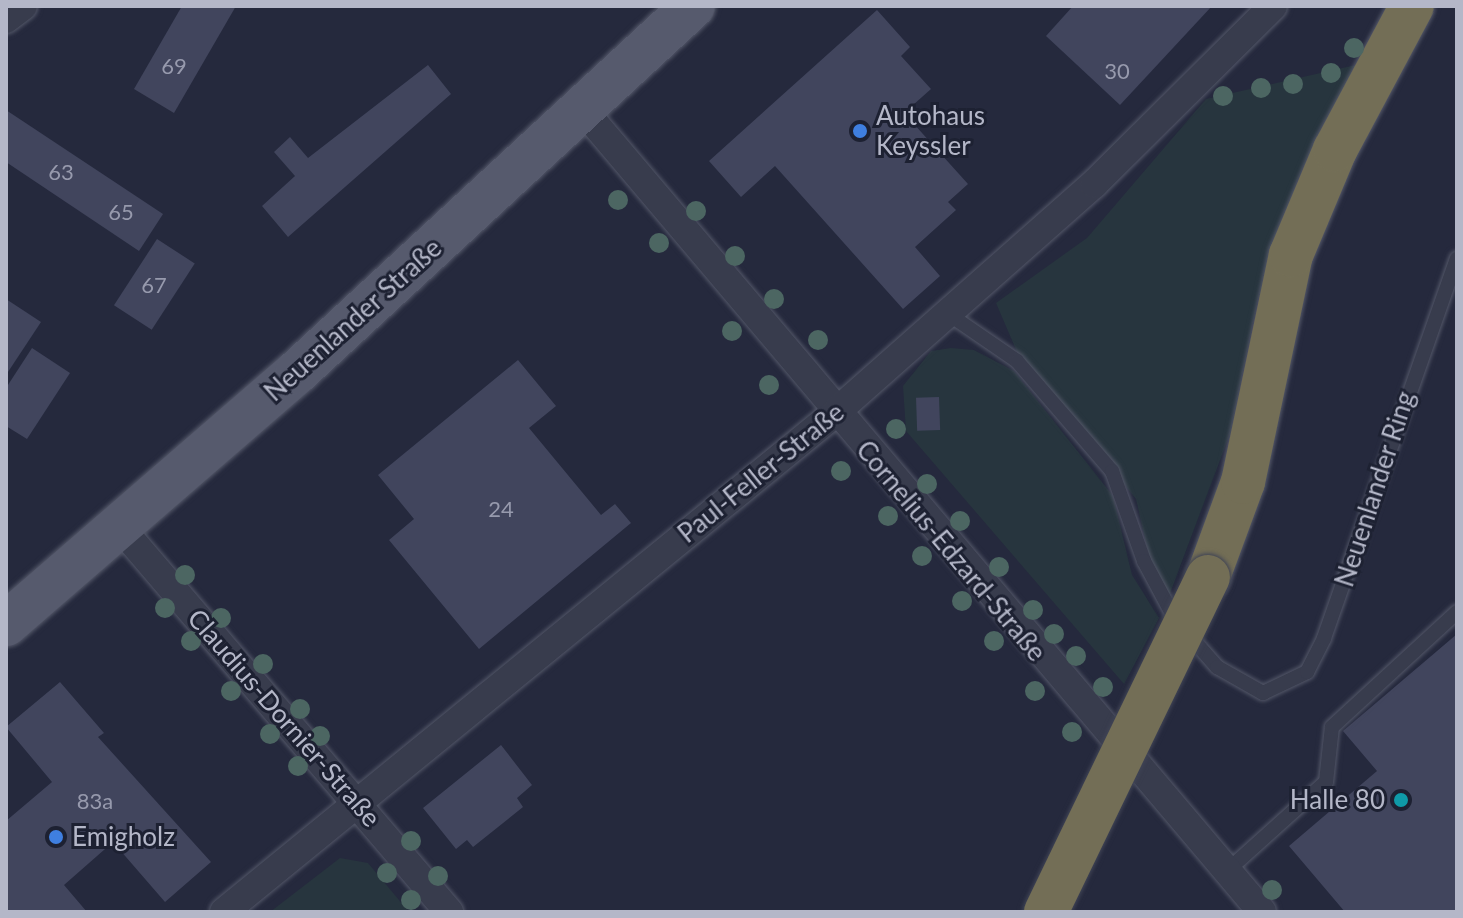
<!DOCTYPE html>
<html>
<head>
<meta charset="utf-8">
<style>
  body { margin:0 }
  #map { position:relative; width:1463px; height:918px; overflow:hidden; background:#25293d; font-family:Lato,sans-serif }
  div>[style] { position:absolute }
  .green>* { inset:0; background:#27353e }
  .building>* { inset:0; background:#41455d; transform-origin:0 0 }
  .roads { filter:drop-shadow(0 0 2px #535768) drop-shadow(0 0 2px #535768) }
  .service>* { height:14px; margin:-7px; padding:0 7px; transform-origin:7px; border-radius:7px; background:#383c4d }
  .minor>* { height:28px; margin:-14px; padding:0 14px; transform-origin:14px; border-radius:14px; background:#383c4d }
  .primary>* { height:44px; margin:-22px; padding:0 22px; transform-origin:22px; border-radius:22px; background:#565a6d }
  .motorway>* { height:44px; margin:-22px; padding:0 22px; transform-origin:22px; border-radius:22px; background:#736e56 }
  .bridges { filter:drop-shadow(0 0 2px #404455) drop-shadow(0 0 2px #404455) }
  .motorway-bridge>* { height:44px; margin:-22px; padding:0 22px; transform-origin:22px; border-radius:22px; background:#736e56 }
  .trees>* { width:20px; height:20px; margin:-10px; border-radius:50%; background:#4c6662 }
  .dots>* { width:22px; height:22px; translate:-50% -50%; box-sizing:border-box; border:4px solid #1d2132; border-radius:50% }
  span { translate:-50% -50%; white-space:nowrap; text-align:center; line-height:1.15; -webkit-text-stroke:6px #1d2132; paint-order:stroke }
  .number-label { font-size:22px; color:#979aad }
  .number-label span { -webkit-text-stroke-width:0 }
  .poi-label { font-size:26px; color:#b4b7c8 }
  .left { translate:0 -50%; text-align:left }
  .right { translate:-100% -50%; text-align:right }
  .street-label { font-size:26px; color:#b4b7c8 }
  .frame { position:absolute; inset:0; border:8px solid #b4b7c8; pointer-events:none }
</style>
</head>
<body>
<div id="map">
  <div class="green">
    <i style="clip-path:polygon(1360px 64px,1299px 177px,1257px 303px,1231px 431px,1169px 596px,1149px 557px,1136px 499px,1017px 352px,996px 303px,1087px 238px,1206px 99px)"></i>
    <i style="clip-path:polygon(951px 348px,974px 350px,1014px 371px,1113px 496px,1132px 575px,1159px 618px,1124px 684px,906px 431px,903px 386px,931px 351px)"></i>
    <i style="clip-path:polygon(340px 858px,368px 863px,409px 912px,270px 912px)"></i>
  </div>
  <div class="building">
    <i style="clip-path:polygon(182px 6px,236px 6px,174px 113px,134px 89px)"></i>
    <i style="clip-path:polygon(1073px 6px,1212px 6px,1120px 105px,1046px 36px)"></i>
    <i style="clip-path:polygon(877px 10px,910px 47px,901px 56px,931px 89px,904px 113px,968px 184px,948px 202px,956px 210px,915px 247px,940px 276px,903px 309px,775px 166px,741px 197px,709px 161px)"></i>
    <i style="clip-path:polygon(428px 65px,451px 94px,288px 237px,262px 206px,295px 176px,274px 152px,290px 137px,308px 158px)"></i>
    <i style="clip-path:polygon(6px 110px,163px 214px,139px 251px,6px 162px)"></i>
    <i style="left:157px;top:239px;width:45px;height:79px;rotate:33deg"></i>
    <i style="clip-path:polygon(6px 299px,41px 322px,6px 375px)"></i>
    <i style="clip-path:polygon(32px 348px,70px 373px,27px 439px,6px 426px,6px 388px)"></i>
    <i style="clip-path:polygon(518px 360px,556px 406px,529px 428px,601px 515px,615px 504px,631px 523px,479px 649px,389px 540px,414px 519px,378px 475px)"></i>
    <i style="left:939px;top:397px;width:33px;height:23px;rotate:88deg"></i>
    <i style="clip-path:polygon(1457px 634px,1457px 912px,1345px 912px,1289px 846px,1377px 771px,1343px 731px)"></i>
    <i style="clip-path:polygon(60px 682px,104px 733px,98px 737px,211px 862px,165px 902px,113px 842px,64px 885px,87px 912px,6px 912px,6px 821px,52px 782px,6px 727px)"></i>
    <i style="clip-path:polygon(501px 745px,532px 785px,517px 798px,523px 807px,473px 847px,467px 840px,456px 849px,423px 808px)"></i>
  </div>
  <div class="roads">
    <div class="service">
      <i style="left:947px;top:313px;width:85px;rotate:34.4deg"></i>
      <i style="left:1017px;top:361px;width:145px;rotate:49.2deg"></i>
      <i style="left:1112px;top:471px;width:96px;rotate:70.4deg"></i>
      <i style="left:1144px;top:561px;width:66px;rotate:61.9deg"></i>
      <i style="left:1175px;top:619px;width:64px;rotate:48.8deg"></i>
      <i style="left:1217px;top:667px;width:53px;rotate:29.5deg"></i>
      <i style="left:1263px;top:693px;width:49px;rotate:-25.5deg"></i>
      <i style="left:1307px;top:672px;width:38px;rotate:-63deg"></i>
      <i style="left:1324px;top:638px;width:402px;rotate:-70.7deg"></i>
      <i style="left:1227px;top:871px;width:133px;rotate:-42deg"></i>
      <i style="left:1326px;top:782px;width:55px;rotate:-83.8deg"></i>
      <i style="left:1332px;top:727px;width:170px;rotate:-42.6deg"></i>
    </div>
    <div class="minor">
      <i style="left:6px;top:19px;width:21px;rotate:-37deg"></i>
      <i style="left:584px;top:111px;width:1049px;rotate:49.75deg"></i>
      <i style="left:119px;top:526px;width:508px;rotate:49.47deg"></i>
      <i style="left:224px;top:912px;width:789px;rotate:-39.24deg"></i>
      <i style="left:835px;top:413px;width:346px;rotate:-41.5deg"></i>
      <i style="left:1094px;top:184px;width:252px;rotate:-44.8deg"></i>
    </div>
    <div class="primary">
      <i style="left:6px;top:624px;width:385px;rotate:-40.9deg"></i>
      <i style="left:297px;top:372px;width:539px;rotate:-42.75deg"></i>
    </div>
    <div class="motorway">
      <i style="left:1208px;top:577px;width:101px;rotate:-69.8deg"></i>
      <i style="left:1243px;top:482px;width:232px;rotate:-78.1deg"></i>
      <i style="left:1291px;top:255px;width:114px;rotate:-67.3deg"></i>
      <i style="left:1335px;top:150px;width:163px;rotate:-61.9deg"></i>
    </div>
  </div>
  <div class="bridges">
    <div class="motorway-bridge">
      <i style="left:1046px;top:912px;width:372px;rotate:-64.2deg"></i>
    </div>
  </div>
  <div class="trees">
    <i style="left:1354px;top:48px"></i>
    <i style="left:1331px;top:73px"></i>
    <i style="left:1293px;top:84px"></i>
    <i style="left:1261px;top:88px"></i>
    <i style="left:1223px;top:96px"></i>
    <i style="left:618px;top:200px"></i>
    <i style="left:696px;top:211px"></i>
    <i style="left:659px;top:243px"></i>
    <i style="left:735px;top:256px"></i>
    <i style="left:774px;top:299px"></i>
    <i style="left:732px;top:331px"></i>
    <i style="left:818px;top:340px"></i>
    <i style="left:769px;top:385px"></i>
    <i style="left:896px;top:429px"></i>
    <i style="left:841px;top:471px"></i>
    <i style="left:927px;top:484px"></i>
    <i style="left:888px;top:516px"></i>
    <i style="left:960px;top:521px"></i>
    <i style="left:922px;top:556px"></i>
    <i style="left:999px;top:567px"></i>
    <i style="left:185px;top:575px"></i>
    <i style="left:962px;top:601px"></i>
    <i style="left:165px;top:608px"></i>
    <i style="left:1033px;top:610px"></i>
    <i style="left:221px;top:618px"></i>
    <i style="left:1054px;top:634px"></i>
    <i style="left:191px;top:641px"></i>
    <i style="left:994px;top:641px"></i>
    <i style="left:1076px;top:656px"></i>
    <i style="left:263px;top:664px"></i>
    <i style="left:1103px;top:687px"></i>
    <i style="left:231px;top:691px"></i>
    <i style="left:1035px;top:691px"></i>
    <i style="left:300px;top:709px"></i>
    <i style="left:1072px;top:732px"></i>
    <i style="left:270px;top:734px"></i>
    <i style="left:320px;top:736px"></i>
    <i style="left:298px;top:766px"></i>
    <i style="left:411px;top:841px"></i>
    <i style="left:387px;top:873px"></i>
    <i style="left:438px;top:876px"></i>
    <i style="left:1272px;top:890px"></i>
    <i style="left:411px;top:900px"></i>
  </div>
  <div class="dots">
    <i style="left:860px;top:131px;background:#3f7fe0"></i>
    <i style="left:1401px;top:800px;background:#0f9aa8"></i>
    <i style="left:56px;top:837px;background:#3f7fe0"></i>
  </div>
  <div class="number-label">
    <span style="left:174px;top:66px">69</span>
    <span style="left:1117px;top:71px">30</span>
    <span style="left:61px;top:172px">63</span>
    <span style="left:121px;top:212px">65</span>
    <span style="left:154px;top:285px">67</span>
    <span style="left:501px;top:509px">24</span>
    <span style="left:95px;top:801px">83a</span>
  </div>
  <div class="poi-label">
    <span class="left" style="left:876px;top:131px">Autohaus<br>Keyssler</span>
    <span class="right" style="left:1385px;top:800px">Halle 80</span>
    <span class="left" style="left:72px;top:837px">Emigholz</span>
  </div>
  <div class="street-label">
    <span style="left:353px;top:320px;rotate:-42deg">Neuenlander Straße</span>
    <span style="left:761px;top:473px;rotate:-39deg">Paul-Feller-Straße</span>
    <span style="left:1375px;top:489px;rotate:-72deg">Neuenlander Ring</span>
    <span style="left:951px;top:551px;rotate:50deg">Cornelius-Edzard-Straße</span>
    <span style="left:284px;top:718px;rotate:49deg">Claudius-Dornier-Straße</span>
  </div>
  <div class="frame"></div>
</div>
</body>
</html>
